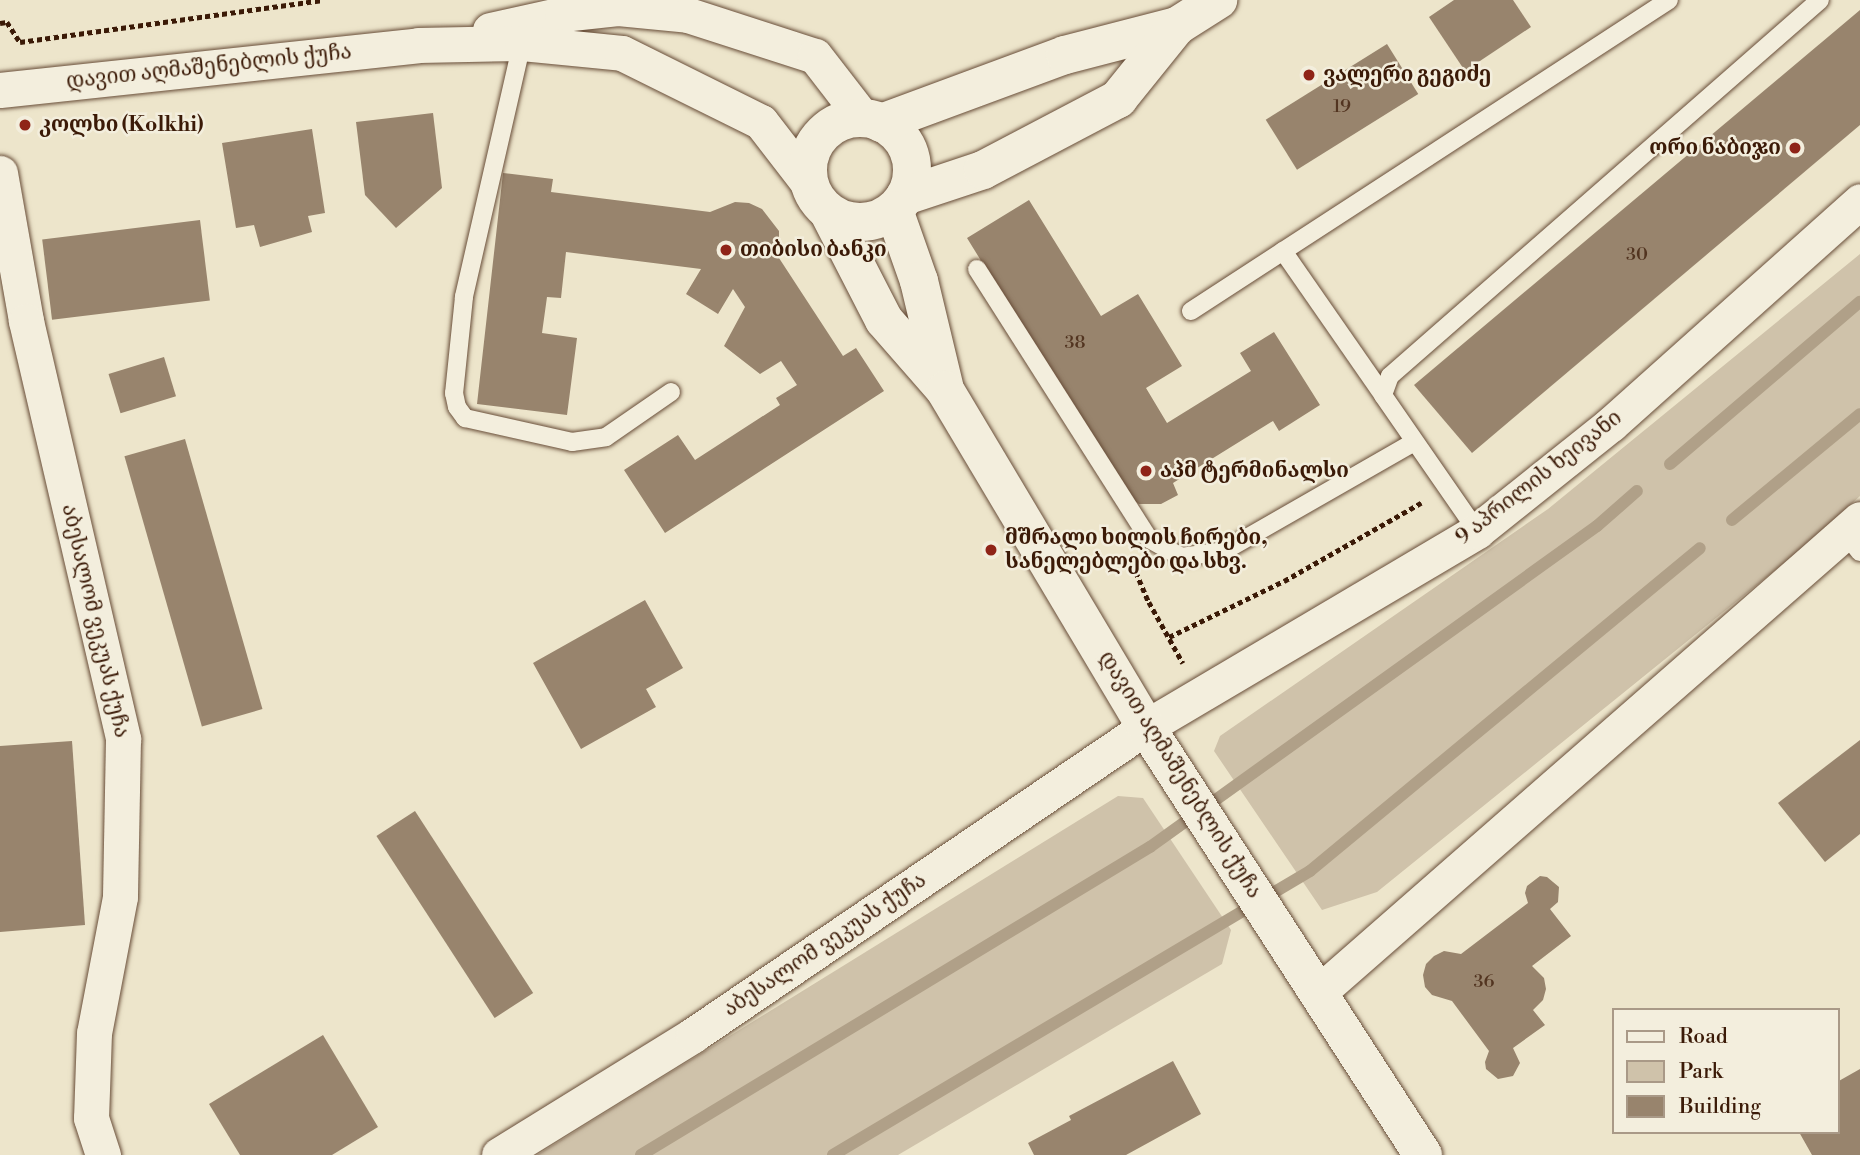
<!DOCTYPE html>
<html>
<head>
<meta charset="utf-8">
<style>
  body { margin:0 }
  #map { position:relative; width:1860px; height:1155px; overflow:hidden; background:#ede5cb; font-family:"Libre Bodoni","Noto Serif Georgian",serif }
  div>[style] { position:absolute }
  .green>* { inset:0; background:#cfc2aa }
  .stream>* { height:12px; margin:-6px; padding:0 6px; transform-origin:6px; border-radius:6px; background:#b0a088 }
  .building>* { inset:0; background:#98846d; transform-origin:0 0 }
  .path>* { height:4.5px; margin-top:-2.25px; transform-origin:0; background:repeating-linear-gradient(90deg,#3b1a07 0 5px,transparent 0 8.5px) }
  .roads { filter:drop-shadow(0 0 2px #684d38) drop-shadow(0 0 2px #684d38) }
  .service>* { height:18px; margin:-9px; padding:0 9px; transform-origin:9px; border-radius:9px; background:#f3eedd }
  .minor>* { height:35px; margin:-17.5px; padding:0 17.5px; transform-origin:17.5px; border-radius:17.5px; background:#f3eedd }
  .tertiary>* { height:38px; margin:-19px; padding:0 19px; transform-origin:19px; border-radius:19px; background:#f3eedd }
  .tertiary>.ring { margin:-19px; padding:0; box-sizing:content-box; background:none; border:38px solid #f3eedd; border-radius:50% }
  .dots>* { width:19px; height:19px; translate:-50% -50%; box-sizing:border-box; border:4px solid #f3eedd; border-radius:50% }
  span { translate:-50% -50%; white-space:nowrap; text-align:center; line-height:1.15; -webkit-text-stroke:5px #f3eedd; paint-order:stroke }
  .number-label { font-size:18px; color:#523420 }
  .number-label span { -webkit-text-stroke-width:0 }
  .street-label { font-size:21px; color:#3b1a07 }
  .poi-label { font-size:21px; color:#3b1a07; font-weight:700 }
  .left { translate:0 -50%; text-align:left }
  .right { translate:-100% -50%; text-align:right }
  .legend { position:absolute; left:1612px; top:1008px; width:228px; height:126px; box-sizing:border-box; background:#f3eedd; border:2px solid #a99987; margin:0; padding:9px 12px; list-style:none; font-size:21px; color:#3b1a07 }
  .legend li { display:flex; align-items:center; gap:14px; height:35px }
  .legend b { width:35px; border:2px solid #a99987 }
</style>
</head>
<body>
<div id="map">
  <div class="green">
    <i style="clip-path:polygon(1860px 254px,1860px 496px,1800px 550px,1377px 892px,1322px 910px,1214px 751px,1220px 736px,1548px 509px)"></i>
    <i style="clip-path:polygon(1118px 796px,1143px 798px,1231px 930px,1222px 964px,898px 1155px,537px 1155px)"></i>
  </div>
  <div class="stream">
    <i style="left:1670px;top:464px;width:250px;rotate:-40.5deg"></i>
    <i style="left:1732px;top:520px;width:166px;rotate:-39.6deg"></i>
    <i style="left:641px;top:1155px;width:595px;rotate:-31.18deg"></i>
    <i style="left:1150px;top:847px;width:550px;rotate:-35.68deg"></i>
    <i style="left:1597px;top:526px;width:53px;rotate:-41.2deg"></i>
    <i style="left:833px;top:1155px;width:555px;rotate:-30.77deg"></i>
    <i style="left:1310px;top:871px;width:506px;rotate:-39.63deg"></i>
  </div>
  <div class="building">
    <i style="clip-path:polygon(1454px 0,1513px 0,1531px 27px,1465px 71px,1429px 17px)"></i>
    <i style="clip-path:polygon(1860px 10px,1860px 125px,1472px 453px,1414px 385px)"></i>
    <i style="left:1387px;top:44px;width:59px;height:143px;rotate:58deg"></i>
    <i style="clip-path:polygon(433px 113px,442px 188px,396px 228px,365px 195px,356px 122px)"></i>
    <i style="clip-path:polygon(312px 129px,325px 213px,308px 216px,312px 232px,260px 247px,254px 225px,236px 228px,222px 143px)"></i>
    <i style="clip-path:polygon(503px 173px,553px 179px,551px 192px,710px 212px,735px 202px,749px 203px,762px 209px,779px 231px,779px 258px,843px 356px,856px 348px,884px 391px,665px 533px,624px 470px,678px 435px,695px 460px,780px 405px,776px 398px,797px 385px,781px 361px,760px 374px,724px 346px,745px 307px,733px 289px,718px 314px,686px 294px,701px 269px,566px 252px,561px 298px,547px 297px,542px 333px,577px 338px,567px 415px,477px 404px)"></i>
    <i style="clip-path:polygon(1029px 200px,1101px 316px,1138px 294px,1182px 366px,1146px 388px,1167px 423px,1251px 371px,1240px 353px,1274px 332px,1320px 405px,1279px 431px,1273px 421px,1173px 483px,1178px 495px,1161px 504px,1139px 504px,1125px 494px,967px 238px)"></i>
    <i style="left:200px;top:220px;width:81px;height:159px;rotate:83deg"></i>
    <i style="left:164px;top:357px;width:41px;height:58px;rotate:73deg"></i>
    <i style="left:185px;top:439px;width:281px;height:63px;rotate:74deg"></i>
    <i style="clip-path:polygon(645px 600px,683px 668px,646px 689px,656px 707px,581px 749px,533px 663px)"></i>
    <i style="clip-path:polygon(1860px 740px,1860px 834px,1825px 862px,1778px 803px)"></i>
    <i style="clip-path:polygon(72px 741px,85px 925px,0 932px,0 746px)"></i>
    <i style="left:415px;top:811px;width:217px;height:46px;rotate:57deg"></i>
    <i style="clip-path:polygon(1540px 876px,1547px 877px,1559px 887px,1558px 902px,1550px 909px,1571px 936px,1532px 966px,1544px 978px,1546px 989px,1543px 1000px,1533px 1010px,1545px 1025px,1513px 1048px,1520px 1063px,1513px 1076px,1498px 1079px,1486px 1069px,1485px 1062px,1489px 1051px,1452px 1001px,1432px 995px,1425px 987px,1423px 975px,1426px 964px,1434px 956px,1444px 951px,1461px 954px,1528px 903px,1525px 893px,1527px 886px)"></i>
    <i style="clip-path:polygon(323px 1035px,378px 1127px,332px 1155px,240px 1155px,209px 1104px)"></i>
    <i style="clip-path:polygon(1173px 1061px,1201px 1114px,1126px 1155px,1034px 1155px,1028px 1143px,1071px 1120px,1069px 1116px)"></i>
    <i style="clip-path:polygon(1860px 1069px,1860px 1155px,1812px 1155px,1799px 1132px,1837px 1132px,1837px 1082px)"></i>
  </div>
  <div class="path">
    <i style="left:0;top:23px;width:7px;rotate:-8deg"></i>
    <i style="left:7px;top:22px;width:24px;rotate:57deg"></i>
    <i style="left:20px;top:42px;width:304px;rotate:-7.9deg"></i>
    <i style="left:1139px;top:565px;width:8px;rotate:113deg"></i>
    <i style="left:1136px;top:572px;width:33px;rotate:67deg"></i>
    <i style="left:1149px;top:602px;width:70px;rotate:60.9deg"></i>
    <i style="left:1169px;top:637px;width:128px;rotate:-26deg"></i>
    <i style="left:1284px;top:581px;width:158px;rotate:-29.7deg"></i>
  </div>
  <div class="roads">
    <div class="service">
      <i style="left:522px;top:43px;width:261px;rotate:102.9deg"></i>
      <i style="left:464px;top:297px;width:97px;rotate:95.9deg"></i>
      <i style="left:454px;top:393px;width:14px;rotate:78deg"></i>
      <i style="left:457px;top:407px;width:14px;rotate:54deg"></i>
      <i style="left:465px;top:418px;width:110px;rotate:12.6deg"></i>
      <i style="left:572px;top:442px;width:34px;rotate:-8deg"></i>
      <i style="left:606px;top:437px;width:79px;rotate:-34.7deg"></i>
      <i style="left:1283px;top:251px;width:175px;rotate:55.2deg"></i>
      <i style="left:977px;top:269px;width:320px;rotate:57.5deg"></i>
      <i style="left:1149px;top:539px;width:37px;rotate:29deg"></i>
      <i style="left:1181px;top:557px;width:43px;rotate:-7.9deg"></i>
      <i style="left:1224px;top:551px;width:219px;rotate:-29.8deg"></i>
      <i style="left:1191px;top:311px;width:570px;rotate:-33.05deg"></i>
      <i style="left:1477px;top:531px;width:165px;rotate:-124.7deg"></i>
      <i style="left:1383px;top:395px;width:20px;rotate:-70deg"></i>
      <i style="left:1390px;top:376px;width:571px;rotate:-41.17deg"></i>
      <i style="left:1845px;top:533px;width:24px;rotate:52deg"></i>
    </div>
    <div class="minor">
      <i style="left:490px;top:30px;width:74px;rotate:-12.5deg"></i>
      <i style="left:562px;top:14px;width:56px;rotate:-6.1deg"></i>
      <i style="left:618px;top:8px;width:70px;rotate:5.7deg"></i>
      <i style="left:688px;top:15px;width:133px;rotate:17.9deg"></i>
      <i style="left:815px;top:56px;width:78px;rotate:52.3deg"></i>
      <i style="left:0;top:90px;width:420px;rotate:-6.1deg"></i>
      <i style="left:418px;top:45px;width:104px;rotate:-1.1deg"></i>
      <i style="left:522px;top:43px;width:100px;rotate:5.7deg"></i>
      <i style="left:622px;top:53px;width:155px;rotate:26.4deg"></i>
      <i style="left:761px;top:122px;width:78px;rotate:52.3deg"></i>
      <i style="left:0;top:173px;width:150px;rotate:80deg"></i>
      <i style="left:26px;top:321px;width:429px;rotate:76.9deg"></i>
      <i style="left:123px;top:739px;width:158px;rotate:91.1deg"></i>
      <i style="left:120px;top:897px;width:138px;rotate:100.8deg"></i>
      <i style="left:94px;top:1033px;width:85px;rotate:92deg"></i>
      <i style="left:91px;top:1118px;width:39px;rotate:72deg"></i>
      <i style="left:1317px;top:994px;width:721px;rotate:-41.18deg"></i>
      <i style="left:499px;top:1155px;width:228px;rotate:-31.7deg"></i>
      <i style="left:693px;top:1035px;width:548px;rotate:-34.21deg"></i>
      <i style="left:1146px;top:727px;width:385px;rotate:-30.6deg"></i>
      <i style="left:1477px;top:531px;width:171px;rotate:-38.6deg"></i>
      <i style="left:1611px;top:424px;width:334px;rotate:-41.8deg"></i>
    </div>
    <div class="tertiary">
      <i class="ring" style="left:808px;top:118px;width:66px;height:66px"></i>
      <i style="left:881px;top:123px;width:196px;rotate:-20.3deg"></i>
      <i style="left:1065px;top:55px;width:116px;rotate:-14.5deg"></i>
      <i style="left:905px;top:196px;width:82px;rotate:-18.4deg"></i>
      <i style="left:983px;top:170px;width:153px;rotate:-27.7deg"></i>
      <i style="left:1118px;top:99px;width:94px;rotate:-51.1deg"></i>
      <i style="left:1177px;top:26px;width:49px;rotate:-32.4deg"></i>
      <i style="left:894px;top:210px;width:75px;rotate:70.6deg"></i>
      <i style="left:919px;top:281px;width:107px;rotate:76.5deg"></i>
      <i style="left:829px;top:213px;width:120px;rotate:62.8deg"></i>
      <i style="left:884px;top:320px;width:93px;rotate:48.9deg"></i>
      <i style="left:945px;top:390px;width:392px;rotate:59.2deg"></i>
      <i style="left:1146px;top:727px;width:510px;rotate:57.09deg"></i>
    </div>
  </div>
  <div class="dots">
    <i style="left:1309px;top:75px;background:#8f2418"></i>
    <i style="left:25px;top:125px;background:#8f2418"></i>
    <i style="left:1795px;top:148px;background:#8f2418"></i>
    <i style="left:726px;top:250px;background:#8f2418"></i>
    <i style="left:1146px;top:471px;background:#8f2418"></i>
    <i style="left:991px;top:550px;background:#8f2418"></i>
  </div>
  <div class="number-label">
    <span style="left:1342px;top:107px">19</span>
    <span style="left:1637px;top:255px">30</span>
    <span style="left:1075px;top:343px">38</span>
    <span style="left:1484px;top:982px">36</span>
  </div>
  <div class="street-label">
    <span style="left:209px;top:67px;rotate:-6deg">დავით აღმაშენებლის ქუჩა</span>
    <span style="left:1539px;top:478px;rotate:-38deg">9 აპრილის ხეივანი</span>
    <span style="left:95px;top:621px;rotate:77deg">აბესალომ ვეკუას ქუჩა</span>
    <span style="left:1180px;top:775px;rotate:58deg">დავით აღმაშენებლის ქუჩა</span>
    <span style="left:825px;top:945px;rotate:-34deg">აბესალომ ვეკუას ქუჩა</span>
  </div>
  <div class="poi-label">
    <span class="left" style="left:1323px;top:75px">ვალერი გეგიძე</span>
    <span class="left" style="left:39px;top:125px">კოლხი (Kolkhi)</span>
    <span class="right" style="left:1781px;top:148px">ორი ნაბიჯი</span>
    <span class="left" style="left:740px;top:250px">თიბისი ბანკი</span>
    <span class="left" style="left:1160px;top:471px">აპმ ტერმინალსი</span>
    <span class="left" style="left:1005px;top:550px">მშრალი ხილის ჩირები,<br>სანელებლები და სხვ.</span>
  </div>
  <ul class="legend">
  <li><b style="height:9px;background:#f3eedd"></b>Road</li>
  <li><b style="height:19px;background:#cfc2aa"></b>Park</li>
  <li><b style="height:19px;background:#98846d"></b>Building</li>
  </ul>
</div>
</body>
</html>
